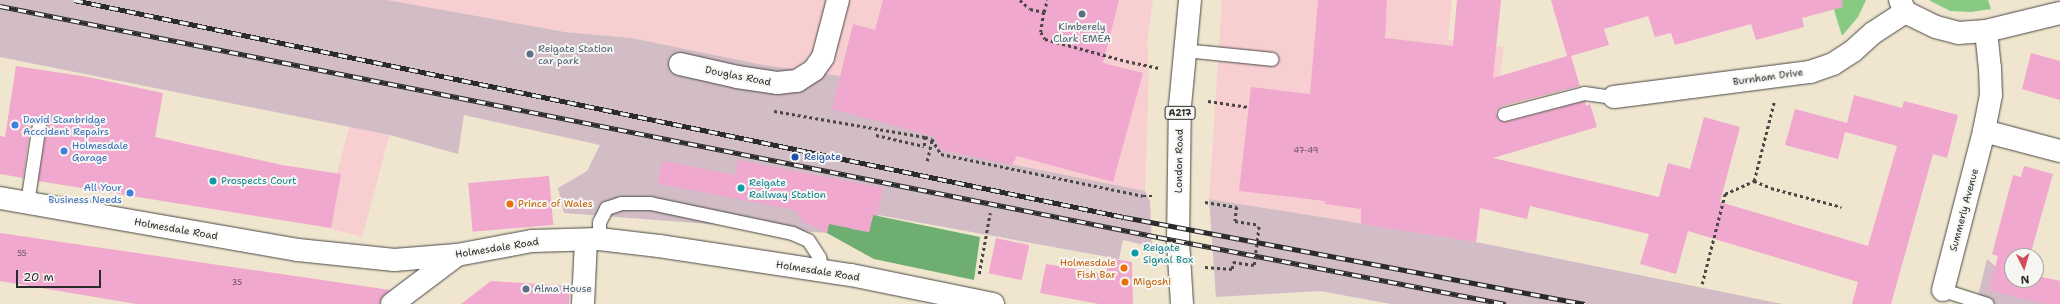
<!DOCTYPE html>
<html>
<head>
<meta charset="utf-8">
<style>
  body { margin:0 }
  #map { position:relative; width:2060px; height:304px; overflow:hidden; background:#f0e6cf; font-family:"Shantell Sans",sans-serif }
  div>[style] { position:absolute }
  .built>* { inset:0; background:#f7cfd1; transform-origin:0 0 }
  .industrial>* { inset:0; background:#d2bdc6 }
  .green>* { inset:0; background:#89ca82 }
  .forest>* { inset:0; background:#6eae70 }
  .building>* { inset:0; background:#f0a8ce; transform-origin:0 0 }
  .path>* { height:2.5px; margin-top:-1.25px; transform-origin:0; background:repeating-linear-gradient(90deg,#494744 0 3px,transparent 0 6px) }
  .roads { filter:drop-shadow(0 0 1px #494744) drop-shadow(0 0 1px #494744) }
  .service>* { height:13px; margin:-6.5px; padding:0 6.5px; transform-origin:6.5px; border-radius:6.5px; background:#fff }
  .minor>* { height:22px; margin:-11px; padding:0 11px; transform-origin:11px; border-radius:11px; background:#fff }
  .primary>* { height:22px; margin:-11px; padding:0 11px; transform-origin:11px; border-radius:11px; background:#fff }
  .rail>* { height:4.5px; margin-top:-2.25px; transform-origin:0; background:repeating-linear-gradient(90deg,#f6f6f2 0 9px,#2b2b2b 0 18px); box-sizing:border-box; border-block:1px solid #2b2b2b }
  .path-bridge>* { height:2.5px; margin-top:-1.25px; transform-origin:0; background:repeating-linear-gradient(90deg,#494744 0 3px,transparent 0 6px) }
  .dots>* { width:11px; height:11px; translate:-50% -50%; box-sizing:border-box; border:2px solid #f6f6f2; border-radius:50% }
  span { translate:-50% -50%; white-space:nowrap; text-align:center; line-height:1.15; -webkit-text-stroke:4px #f6f6f2; paint-order:stroke }
  .number-label { font-size:8px; color:#5c4a54 }
  .number-label span { -webkit-text-stroke-width:0 }
  .shield-label span { padding:1px 3px; background:#f6f6f2; border:1px solid; border-radius:3px; -webkit-text-stroke-width:0 }
  .shield-label { font-size:9px; color:#2b2b2b; font-weight:700 }
  .service-label { font-size:10px; color:#4e5e75 }
  .left { translate:0 -50%; text-align:left }
  .street-label { font-size:10px; color:#2b2b2b }
  .shop-label { font-size:10px; color:#366cbe }
  .right { translate:-100% -50%; text-align:right }
  .transit-label { font-size:10px; color:#164399 }
  .culture-label { font-size:10px; color:#0d838f }
  .food-label { font-size:10px; color:#c56008 }
  .north { position:absolute; left:2004px; top:248px; width:40px; height:40px; box-sizing:border-box; background:#f6f6f2; border:1px solid #a5a5a2; border-radius:50%; rotate:175deg; font-size:11px; font-weight:700; line-height:16px; text-align:center; color:#2b2b2b }
  .north::after { content:''; display:block; margin:auto; width:14px; height:18px; background:#d1495b; clip-path:polygon(50% 0,100% 100%,50% 72%,0 100%) }
  .scale { position:absolute; left:16px; top:270px; width:85px; height:18px; box-sizing:border-box; border:2px solid #2b2b2b; border-top:0; padding-left:5px; font-size:12px; line-height:14px; white-space:nowrap; color:#2b2b2b; -webkit-text-stroke:3px #f6f6f2; paint-order:stroke }
</style>
</head>
<body>
<div id="map">
  <div class="built">
    <i style="clip-path:polygon(385px 0,1153px 0,1147px 43px,1149px 69px,1145px 191px,941px 150px,764px 65px,631px 38px,565px 32px)"></i>
    <i style="clip-path:polygon(1222px 0,1452px 0,1448px 40px,1504px 47px,1476px 242px,1209px 199px)"></i>
    <i style="left:350px;top:124px;width:41px;height:106px;rotate:15deg"></i>
  </div>
  <div class="industrial">
    <i style="clip-path:polygon(0 0,387px 0,565px 32px,631px 38px,764px 65px,841px 76px,933px 136px,941px 150px,1145px 191px,1150px 201px,1152px 247px,1123px 240px,1119px 259px,878px 215px,874px 259px,827px 233px,564px 213px,558px 188px,587px 171px,600px 145px,464px 115px,458px 154px,390px 135px,0 57px)"></i>
    <i style="clip-path:polygon(1209px 199px,1476px 242px,1783px 304px,1391px 304px,1320px 291px,1216px 297px)"></i>
    <i style="clip-path:polygon(1987px 259px,1995px 266px,2012px 270px,2012px 280px,2036px 280px,2036px 276px,2060px 281px,2060px 304px,1976px 304px)"></i>
  </div>
  <div class="green">
    <i style="clip-path:polygon(1831px 0,1866px 0,1858px 17px,1842px 36px)"></i>
    <i style="clip-path:polygon(1929px 0,1988px 0,1991px 9px,1971px 12px,1950px 11px)"></i>
  </div>
  <div class="forest">
    <i style="clip-path:polygon(873px 215px,980px 237px,974px 280px,874px 259px,827px 233px,830px 217px,853px 222px,851px 229px,869px 232px)"></i>
  </div>
  <div class="building">
    <i style="clip-path:polygon(883px 0,1119px 0,1103px 63px,1143px 73px,1113px 182px,1017px 156px,1012px 165px,941px 150px,933px 136px,832px 109px,853px 24px,875px 30px)"></i>
    <i style="clip-path:polygon(1318px 0,1387px 0,1385px 38px,1453px 46px,1457px 0,1501px 0,1493px 78px,1567px 56px,1551px 0,1842px 0,1843px 7px,1802px 18px,1804px 27px,1756px 40px,1751px 24px,1675px 45px,1671px 33px,1655px 37px,1648px 16px,1604px 29px,1609px 45px,1571px 56px,1580px 86px,1502px 106px,1496px 112px,1499px 120px,1506px 122px,1585px 101px,1586px 106px,1590px 104px,1597px 127px,1493px 158px,1659px 197px,1668px 163px,1690px 169px,1704px 117px,1740px 127px,1720px 202px,1868px 246px,1897px 146px,1845px 132px,1838px 159px,1785px 145px,1795px 109px,1847px 123px,1854px 95px,1902px 108px,1904px 101px,1958px 115px,1947px 158px,1933px 154px,1891px 304px,1852px 304px,1858px 282px,1688px 231px,1676px 274px,1640px 264px,1649px 234px,1530px 206px,1527px 219px,1480px 208px,1476px 242px,1361px 224px,1361px 209px,1325px 204px,1325px 201px,1239px 191px,1251px 87px,1310px 94px)"></i>
    <i style="clip-path:polygon(2031px 53px,2060px 61px,2060px 100px,2022px 89px)"></i>
    <i style="clip-path:polygon(16px 66px,88px 77px,163px 93px,155px 137px,282px 165px,341px 174px,331px 228px,38px 181px,47px 125px,46px 121px,41px 116px,36px 117px,31px 123px,23px 178px,0 174px,0 136px,5px 137px)"></i>
    <i style="clip-path:polygon(738px 160px,883px 188px,877px 215px,873px 215px,869px 232px,829px 224px,827px 233px,802px 221px,795px 210px,658px 184px,662px 161px,735px 175px)"></i>
    <i style="clip-path:polygon(2024px 166px,2053px 174px,2030px 256px,2012px 256px,2012px 280px,2036px 280px,2036px 276px,2060px 281px,2060px 304px,2047px 304px,2022px 299px,1989px 290px,1998px 256px,1992px 254px,2013px 175px,2021px 177px)"></i>
    <i style="left:549px;top:176px;width:49px;height:81px;rotate:85deg"></i>
    <i style="clip-path:polygon(0 233px,390px 290px,381px 299px,380px 304px,136px 304px,0 281px)"></i>
    <i style="left:996px;top:238px;width:34px;height:36px;rotate:12deg"></i>
    <i style="clip-path:polygon(1110px 258px,1132px 262px,1133px 304px,1099px 304px,1040px 293px,1046px 264px,1106px 274px)"></i>
    <i style="clip-path:polygon(491px 281px,570px 286px,569px 304px,461px 304px)"></i>
  </div>
  <div class="path">
    <i style="left:1020px;top:0;width:13px;rotate:42deg"></i>
    <i style="left:1030px;top:9px;width:14px;rotate:12deg"></i>
    <i style="left:1044px;top:12px;width:20px;rotate:99deg"></i>
    <i style="left:1041px;top:32px;width:8px;rotate:60deg"></i>
    <i style="left:1045px;top:39px;width:84px;rotate:15.2deg"></i>
    <i style="left:1126px;top:61px;width:34px;rotate:12deg"></i>
    <i style="left:1044px;top:12px;width:12px;rotate:-76deg"></i>
    <i style="left:1208px;top:101px;width:41px;rotate:8.3deg"></i>
    <i style="left:774px;top:111px;width:153px;rotate:9.8deg"></i>
    <i style="left:925px;top:137px;width:7px;rotate:16deg"></i>
    <i style="left:932px;top:139px;width:17px;rotate:59deg"></i>
    <i style="left:941px;top:154px;width:206px;rotate:11.7deg"></i>
    <i style="left:1143px;top:196px;width:11px"></i>
    <i style="left:876px;top:135px;width:49px;rotate:12.9deg"></i>
    <i style="left:924px;top:146px;width:9px;rotate:-84deg"></i>
    <i style="left:927px;top:161px;width:22px;rotate:-77deg"></i>
    <i style="left:1754px;top:181px;width:18px;rotate:22deg"></i>
    <i style="left:1771px;top:188px;width:73px;rotate:15deg"></i>
    <i style="left:1205px;top:202px;width:32px;rotate:9deg"></i>
    <i style="left:1237px;top:207px;width:14px;rotate:98deg"></i>
    <i style="left:1235px;top:221px;width:24px;rotate:9deg"></i>
    <i style="left:1205px;top:267px;width:27px;rotate:4deg"></i>
    <i style="left:1232px;top:269px;width:7px;rotate:-82deg"></i>
    <i style="left:1233px;top:262px;width:21px;rotate:8deg"></i>
    <i style="left:979px;top:274px;width:62px;rotate:-79.8deg"></i>
    <i style="left:1702px;top:284px;width:93px;rotate:-75.7deg"></i>
    <i style="left:1725px;top:194px;width:32px;rotate:-24deg"></i>
    <i style="left:1754px;top:181px;width:81px;rotate:-75.8deg"></i>
  </div>
  <div class="roads">
    <div class="service">
      <i style="left:1184px;top:50px;width:88px;rotate:5.8deg"></i>
      <i style="left:1504px;top:114px;width:83px;rotate:-14.7deg"></i>
      <i style="left:1584px;top:93px;width:30px;rotate:8deg"></i>
      <i style="left:27px;top:203px;width:80px;rotate:-81.4deg"></i>
      <i style="left:599px;top:239px;width:17px;rotate:-90deg"></i>
      <i style="left:599px;top:222px;width:16px;rotate:-63deg"></i>
      <i style="left:606px;top:208px;width:16px;rotate:-18deg"></i>
      <i style="left:621px;top:203px;width:29px"></i>
      <i style="left:650px;top:203px;width:145px;rotate:11.9deg"></i>
      <i style="left:792px;top:233px;width:17px;rotate:24deg"></i>
      <i style="left:808px;top:240px;width:20px;rotate:57deg"></i>
      <i style="left:819px;top:257px;width:13px;rotate:77deg"></i>
      <i style="left:1943px;top:290px;width:46px;rotate:17.7deg"></i>
    </div>
    <div class="minor">
      <i style="left:1900px;top:0;width:13px;rotate:67deg"></i>
      <i style="left:1905px;top:12px;width:34px;rotate:26deg"></i>
      <i style="left:1936px;top:27px;width:23px;rotate:15deg"></i>
      <i style="left:1958px;top:33px;width:28px;rotate:-4deg"></i>
      <i style="left:1986px;top:31px;width:76px;rotate:-13.7deg"></i>
      <i style="left:1986px;top:31px;width:37px;rotate:84deg"></i>
      <i style="left:1990px;top:68px;width:27px;rotate:88deg"></i>
      <i style="left:1991px;top:95px;width:37px;rotate:101deg"></i>
      <i style="left:1984px;top:131px;width:79px;rotate:14.7deg"></i>
      <i style="left:680px;top:64px;width:58px;rotate:12.8deg"></i>
      <i style="left:737px;top:77px;width:40px;rotate:8.5deg"></i>
      <i style="left:777px;top:83px;width:20px;rotate:-6deg"></i>
      <i style="left:797px;top:81px;width:20px;rotate:-33deg"></i>
      <i style="left:814px;top:70px;width:16px;rotate:-55deg"></i>
      <i style="left:823px;top:57px;width:59px;rotate:-75.3deg"></i>
      <i style="left:1614px;top:97px;width:198px;rotate:-7.3deg"></i>
      <i style="left:1810px;top:72px;width:24px;rotate:-19deg"></i>
      <i style="left:1833px;top:64px;width:24px;rotate:-33deg"></i>
      <i style="left:1853px;top:51px;width:27px;rotate:-42deg"></i>
      <i style="left:1873px;top:33px;width:38px;rotate:-33deg"></i>
      <i style="left:0;top:198px;width:303px;rotate:9.9deg"></i>
      <i style="left:298px;top:250px;width:97px;rotate:5.9deg"></i>
      <i style="left:394px;top:260px;width:63px;rotate:-4.5deg"></i>
      <i style="left:457px;top:255px;width:76px;rotate:-10.6deg"></i>
      <i style="left:532px;top:241px;width:67px;rotate:-1.7deg"></i>
      <i style="left:599px;top:239px;width:60px;rotate:6.7deg"></i>
      <i style="left:659px;top:246px;width:194px;rotate:8.6deg"></i>
      <i style="left:851px;top:275px;width:145px;rotate:11.5deg"></i>
      <i style="left:1943px;top:290px;width:164px;rotate:-75.5deg"></i>
      <i style="left:392px;top:304px;width:81px;rotate:-37deg"></i>
      <i style="left:583px;top:304px;width:64px;rotate:-87.3deg"></i>
    </div>
    <div class="primary">
      <i style="left:1182px;top:304px;width:63px;rotate:-93.6deg"></i>
      <i style="left:1178px;top:241px;width:135px;rotate:-89.2deg"></i>
      <i style="left:1180px;top:106px;width:106px;rotate:-84.6deg"></i>
    </div>
  </div>
  <div class="rail">
    <i style="left:74px;top:0;width:1072px;rotate:11.68deg"></i>
    <i style="left:1124px;top:217px;width:469px;rotate:10.7deg"></i>
    <i style="left:0;top:6px;width:1181px;rotate:11.28deg"></i>
    <i style="left:1158px;top:237px;width:354px;rotate:10.9deg"></i>
  </div>
  <div class="path-bridge">
    <i style="left:1254px;top:265px;width:40px;rotate:-82.9deg"></i>
  </div>
  <div class="dots">
    <i style="left:1082px;top:14px;background:#5c6f8a"></i>
    <i style="left:530px;top:54px;background:#5c6f8a"></i>
    <i style="left:15px;top:125px;background:#3f7fe0"></i>
    <i style="left:64px;top:151px;background:#3f7fe0"></i>
    <i style="left:795px;top:157px;background:#1a4fb4"></i>
    <i style="left:213px;top:181px;background:#0f9aa8"></i>
    <i style="left:741px;top:188px;background:#0f9aa8"></i>
    <i style="left:130px;top:193px;background:#3f7fe0"></i>
    <i style="left:510px;top:204px;background:#e8710a"></i>
    <i style="left:1135px;top:253px;background:#0f9aa8"></i>
    <i style="left:1124px;top:268px;background:#e8710a"></i>
    <i style="left:1125px;top:282px;background:#e8710a"></i>
    <i style="left:526px;top:289px;background:#5c6f8a"></i>
  </div>
  <div class="number-label">
    <span style="left:1306px;top:151px">47-49</span>
    <span style="left:22px;top:254px">55</span>
    <span style="left:237px;top:283px">35</span>
  </div>
  <div class="shield-label">
    <span style="left:1180px;top:113px">A217</span>
  </div>
  <div class="service-label">
    <span style="left:1082px;top:32px">Kimberely<br>Clark EMEA</span>
    <span class="left" style="left:538px;top:54px">Reigate Station<br>car park</span>
    <span class="left" style="left:534px;top:289px">Alma House</span>
  </div>
  <div class="street-label">
    <span style="left:738px;top:76px;rotate:11deg">Douglas Road</span>
    <span style="left:1768px;top:77px;rotate:-8deg">Burnham Drive</span>
    <span style="left:1179px;top:161px;rotate:-89deg">London Road</span>
    <span style="left:1964px;top:210px;rotate:-75deg">Summerly Avenue</span>
    <span style="left:176px;top:229px;rotate:10deg">Holmesdale Road</span>
    <span style="left:497px;top:248px;rotate:-9deg">Holmesdale Road</span>
    <span style="left:818px;top:271px;rotate:9deg">Holmesdale Road</span>
  </div>
  <div class="shop-label">
    <span class="left" style="left:23px;top:125px">David Stanbridge<br>Acccident Repairs</span>
    <span class="left" style="left:72px;top:151px">Holmesdale<br>Garage</span>
    <span class="right" style="left:122px;top:193px">All Your<br>Business Needs</span>
  </div>
  <div class="transit-label">
    <span class="left" style="left:804px;top:157px">Reigate</span>
  </div>
  <div class="culture-label">
    <span class="left" style="left:221px;top:181px">Prospects Court</span>
    <span class="left" style="left:749px;top:188px">Reigate<br>Railway Station</span>
    <span class="left" style="left:1143px;top:253px">Reigate<br>Signal Box</span>
  </div>
  <div class="food-label">
    <span class="left" style="left:518px;top:204px">Prince of Wales</span>
    <span class="right" style="left:1116px;top:268px">Holmesdale<br>Fish Bar</span>
    <span class="left" style="left:1133px;top:282px">Migoshi</span>
  </div>
  <div class="north">N</div>
  <div class="scale">20 m</div>
</div>
</body>
</html>
